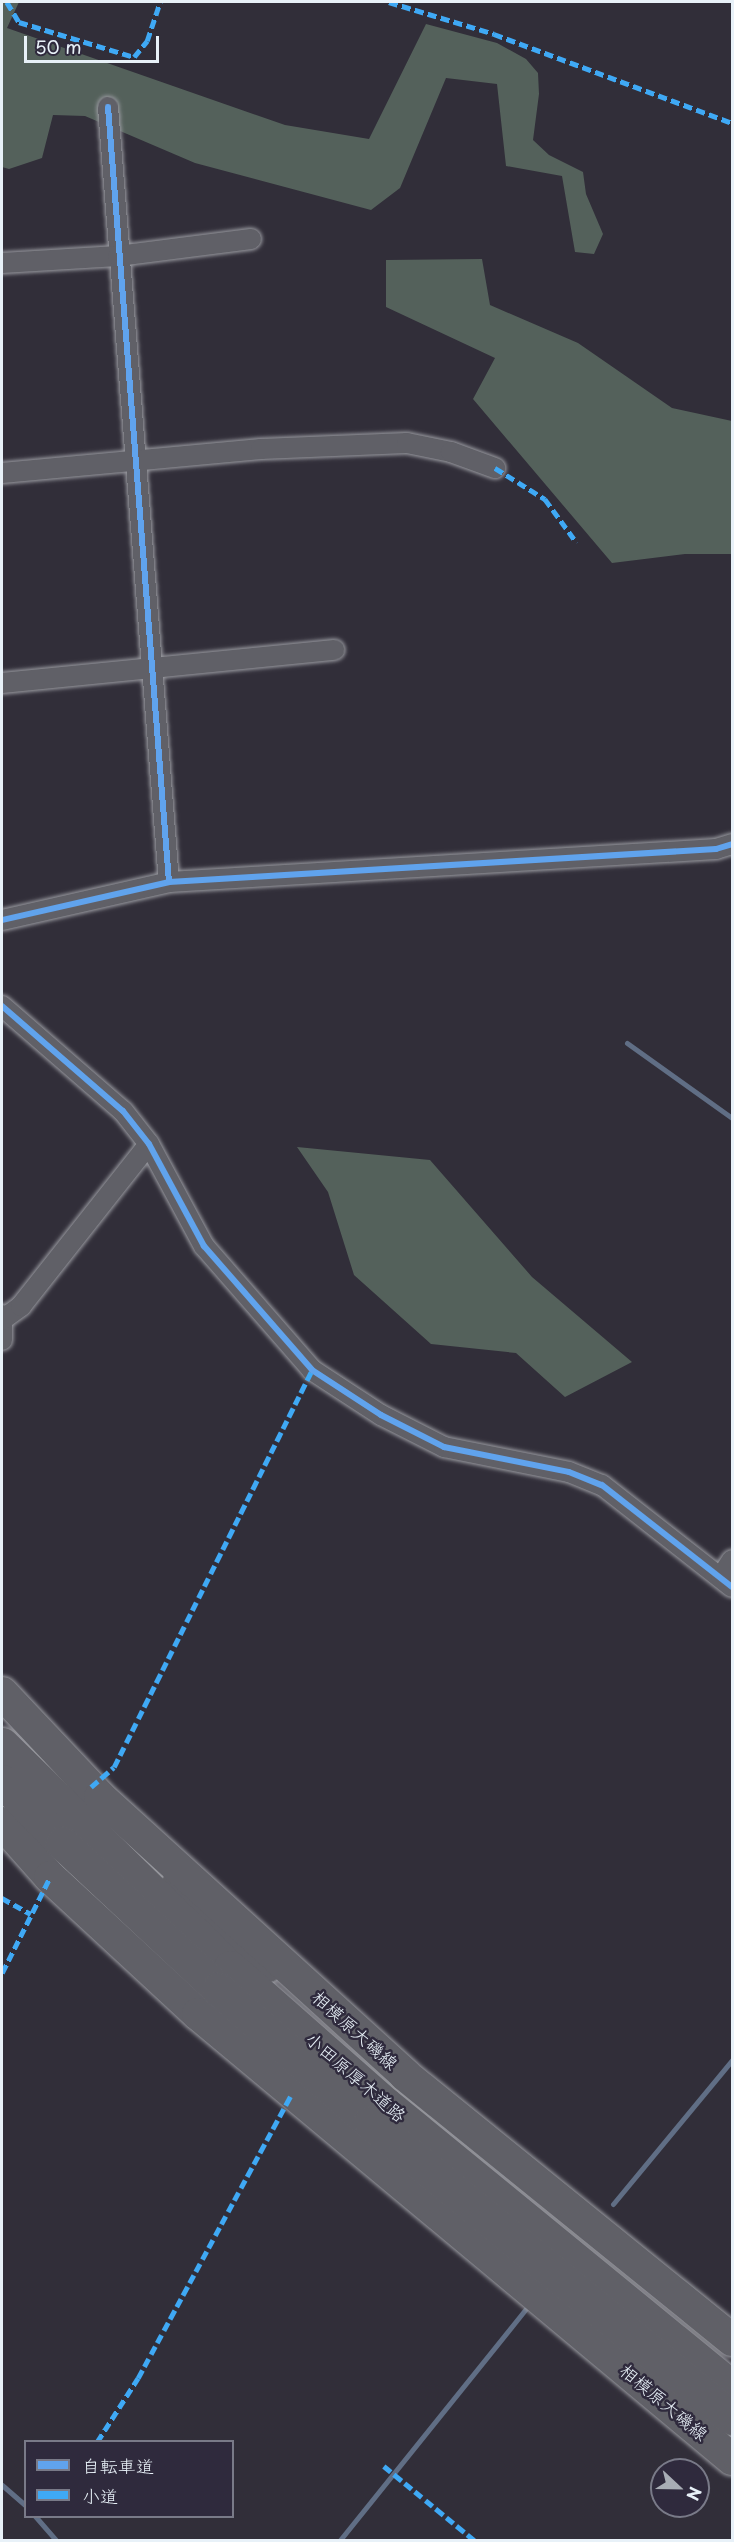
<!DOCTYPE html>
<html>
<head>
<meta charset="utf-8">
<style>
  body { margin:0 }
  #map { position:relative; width:734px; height:2542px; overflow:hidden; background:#312e39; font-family:"Playpen Sans","Klee One",sans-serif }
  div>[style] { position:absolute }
  .green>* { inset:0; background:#54615b }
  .stream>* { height:5px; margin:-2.5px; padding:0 2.5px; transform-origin:2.5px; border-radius:2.5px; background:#606e85 }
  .roads { filter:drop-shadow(0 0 2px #98999f) drop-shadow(0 0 2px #98999f) }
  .street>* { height:20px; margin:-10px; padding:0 10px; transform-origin:10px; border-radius:10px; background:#606067 }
  .primary>* { height:32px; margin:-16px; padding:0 16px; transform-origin:16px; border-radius:16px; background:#606067 }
  .highway>* { height:33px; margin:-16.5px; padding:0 16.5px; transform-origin:16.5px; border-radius:16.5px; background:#606067 }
  .quiet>* { height:4.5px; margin-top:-2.25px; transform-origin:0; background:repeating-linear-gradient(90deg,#3fa9f5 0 9px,transparent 0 13.5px) }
  .cycleway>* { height:6px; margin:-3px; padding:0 3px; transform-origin:3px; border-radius:3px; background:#60a3ed }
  span { translate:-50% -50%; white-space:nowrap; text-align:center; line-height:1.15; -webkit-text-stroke:5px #2f2a3d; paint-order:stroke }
  .street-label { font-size:18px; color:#e8f1f8 }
  .frame { position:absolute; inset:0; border:3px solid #e8f1f8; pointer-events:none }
  .legend { position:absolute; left:24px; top:2440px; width:210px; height:78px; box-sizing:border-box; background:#2f2a3d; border:2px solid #797a88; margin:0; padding:8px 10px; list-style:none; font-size:18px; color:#e8f1f8 }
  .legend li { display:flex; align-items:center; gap:12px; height:30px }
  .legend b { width:30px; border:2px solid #797a88 }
  .north { position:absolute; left:650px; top:2458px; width:60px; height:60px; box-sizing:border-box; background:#2f2a3d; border:2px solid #797a88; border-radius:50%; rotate:112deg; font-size:16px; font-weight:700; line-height:24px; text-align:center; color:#e8f1f8 }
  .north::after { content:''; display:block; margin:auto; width:21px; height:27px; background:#a8adb5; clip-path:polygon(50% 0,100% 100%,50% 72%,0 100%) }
  .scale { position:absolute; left:24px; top:36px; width:135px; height:27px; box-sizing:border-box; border:3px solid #e8f1f8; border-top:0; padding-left:8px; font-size:18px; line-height:21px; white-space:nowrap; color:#e8f1f8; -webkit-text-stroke:4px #2f2a3d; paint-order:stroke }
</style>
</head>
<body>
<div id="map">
  <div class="green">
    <i style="clip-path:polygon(2px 2px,19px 2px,7px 28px,285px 125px,369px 139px,426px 24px,497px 43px,526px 59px,538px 73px,539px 94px,533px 140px,549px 155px,583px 172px,586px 194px,603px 234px,594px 254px,575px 252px,562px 176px,506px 166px,497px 84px,446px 78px,400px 188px,371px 210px,195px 163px,85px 116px,53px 115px,42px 158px,9px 169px,2px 167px)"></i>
    <i style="clip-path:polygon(482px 259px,490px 305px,578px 343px,672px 408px,732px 421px,732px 554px,685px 554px,612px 563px,473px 399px,495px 358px,386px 307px,386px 260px)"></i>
    <i style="clip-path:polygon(297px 1147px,430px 1160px,532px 1277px,632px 1362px,565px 1397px,516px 1353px,431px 1344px,354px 1275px,328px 1192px)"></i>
  </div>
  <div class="stream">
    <i style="left:627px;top:1043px;width:129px;rotate:35.5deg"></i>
    <i style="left:613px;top:2204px;width:187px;rotate:-50.4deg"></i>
    <i style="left:2px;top:2485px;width:32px;rotate:41deg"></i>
    <i style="left:35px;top:2516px;width:32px;rotate:49deg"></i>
    <i style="left:340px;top:2540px;width:297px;rotate:-51.2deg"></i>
  </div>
  <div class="roads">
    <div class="street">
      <i style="left:108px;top:107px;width:777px;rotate:85.5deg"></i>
      <i style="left:2px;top:263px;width:116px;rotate:-3.5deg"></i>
      <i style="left:118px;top:256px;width:134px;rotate:-7.3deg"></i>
      <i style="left:2px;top:473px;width:260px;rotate:-5.3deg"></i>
      <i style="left:261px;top:449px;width:146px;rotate:-2.4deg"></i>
      <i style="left:407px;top:443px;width:45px;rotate:11.6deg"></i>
      <i style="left:451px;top:452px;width:47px;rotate:20deg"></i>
      <i style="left:2px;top:683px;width:334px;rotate:-5.7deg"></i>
      <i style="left:2px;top:920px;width:171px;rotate:-12.8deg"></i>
      <i style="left:169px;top:882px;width:548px;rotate:-3.45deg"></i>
      <i style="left:716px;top:849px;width:17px;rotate:-17deg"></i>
      <i style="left:2px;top:1006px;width:160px;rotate:41deg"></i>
      <i style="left:123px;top:1111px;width:42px;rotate:51.8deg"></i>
      <i style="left:149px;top:1144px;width:116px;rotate:61.7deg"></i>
      <i style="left:204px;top:1246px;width:164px;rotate:48.9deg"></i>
      <i style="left:312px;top:1370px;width:82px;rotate:33.1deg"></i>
      <i style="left:381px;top:1415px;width:71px;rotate:26.9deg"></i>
      <i style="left:444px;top:1447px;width:127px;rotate:11.3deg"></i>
      <i style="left:569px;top:1472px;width:35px;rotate:22deg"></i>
      <i style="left:602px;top:1485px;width:165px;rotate:38.1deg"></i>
      <i style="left:2px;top:1315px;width:25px;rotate:90deg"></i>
      <i style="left:2px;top:1320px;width:24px;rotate:-36deg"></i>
      <i style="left:21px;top:1306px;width:206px;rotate:-51.7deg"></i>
      <i style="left:721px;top:1577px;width:20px;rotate:-57deg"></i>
      <i style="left:172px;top:1882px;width:133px;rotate:42.6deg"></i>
    </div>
    <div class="primary">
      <i style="left:2px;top:1693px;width:143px;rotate:46.7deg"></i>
      <i style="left:100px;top:1797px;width:413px;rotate:42.3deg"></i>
      <i style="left:405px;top:2075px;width:421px;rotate:39deg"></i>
      <i style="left:2px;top:1823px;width:72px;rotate:48.4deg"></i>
      <i style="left:50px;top:1877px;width:202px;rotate:42.8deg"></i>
      <i style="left:198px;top:2014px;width:695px;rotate:39.81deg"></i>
    </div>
    <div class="highway">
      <i style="left:2px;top:1744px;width:319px;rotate:44.4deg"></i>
      <i style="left:230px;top:1967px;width:208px;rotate:41.3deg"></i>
      <i style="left:386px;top:2104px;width:447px;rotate:39.3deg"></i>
      <i style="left:2px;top:1781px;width:86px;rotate:45.9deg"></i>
      <i style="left:62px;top:1843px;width:214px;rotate:43.1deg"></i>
      <i style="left:218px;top:1989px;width:202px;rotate:41.2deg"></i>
      <i style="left:370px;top:2122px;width:468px;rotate:39.3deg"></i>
    </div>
  </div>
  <div class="quiet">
    <i style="left:7px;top:2px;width:23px;rotate:59deg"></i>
    <i style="left:19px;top:22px;width:120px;rotate:16.9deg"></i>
    <i style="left:134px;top:57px;width:21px;rotate:-51deg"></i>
    <i style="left:147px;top:41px;width:41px;rotate:-71.6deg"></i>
    <i style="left:389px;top:2px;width:110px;rotate:16.9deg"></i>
    <i style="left:494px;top:34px;width:254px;rotate:20.5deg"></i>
    <i style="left:495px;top:468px;width:59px;rotate:31.8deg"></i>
    <i style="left:545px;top:499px;width:54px;rotate:54deg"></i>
    <i style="left:91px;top:1787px;width:30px;rotate:-41deg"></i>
    <i style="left:114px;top:1767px;width:444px;rotate:-63.5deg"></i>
    <i style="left:2px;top:1898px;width:33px;rotate:29deg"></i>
    <i style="left:2px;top:1973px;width:107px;rotate:-63.4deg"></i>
    <i style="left:97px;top:2442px;width:76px;rotate:-57.4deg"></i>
    <i style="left:138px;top:2378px;width:324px;rotate:-61.6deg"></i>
    <i style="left:384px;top:2466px;width:117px;rotate:39.4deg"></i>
  </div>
  <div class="cycleway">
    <i style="left:108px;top:107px;width:777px;rotate:85.5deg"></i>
    <i style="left:2px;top:920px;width:171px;rotate:-12.8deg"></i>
    <i style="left:169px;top:882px;width:548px;rotate:-3.45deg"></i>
    <i style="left:716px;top:849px;width:17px;rotate:-17deg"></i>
    <i style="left:2px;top:1006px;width:160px;rotate:41deg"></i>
    <i style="left:123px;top:1111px;width:42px;rotate:51.8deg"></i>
    <i style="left:149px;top:1144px;width:116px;rotate:61.7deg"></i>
    <i style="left:204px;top:1246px;width:164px;rotate:48.9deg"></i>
    <i style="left:312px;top:1370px;width:82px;rotate:33.1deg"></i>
    <i style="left:381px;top:1415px;width:71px;rotate:26.9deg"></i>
    <i style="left:444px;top:1447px;width:127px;rotate:11.3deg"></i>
    <i style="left:569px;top:1472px;width:35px;rotate:22deg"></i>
    <i style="left:602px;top:1485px;width:165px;rotate:38.1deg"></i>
  </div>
  <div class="street-label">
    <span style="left:355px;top:2030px;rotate:42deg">相模原大磯線</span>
    <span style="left:356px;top:2077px;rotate:41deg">小田原厚木道路</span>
    <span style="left:664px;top:2402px;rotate:40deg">相模原大磯線</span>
  </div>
  <div class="frame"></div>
  <ul class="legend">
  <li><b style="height:8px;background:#60a3ed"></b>自転車道</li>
  <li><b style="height:8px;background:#3fa9f5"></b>小道</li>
  </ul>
  <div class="north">N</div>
  <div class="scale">50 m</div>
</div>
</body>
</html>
